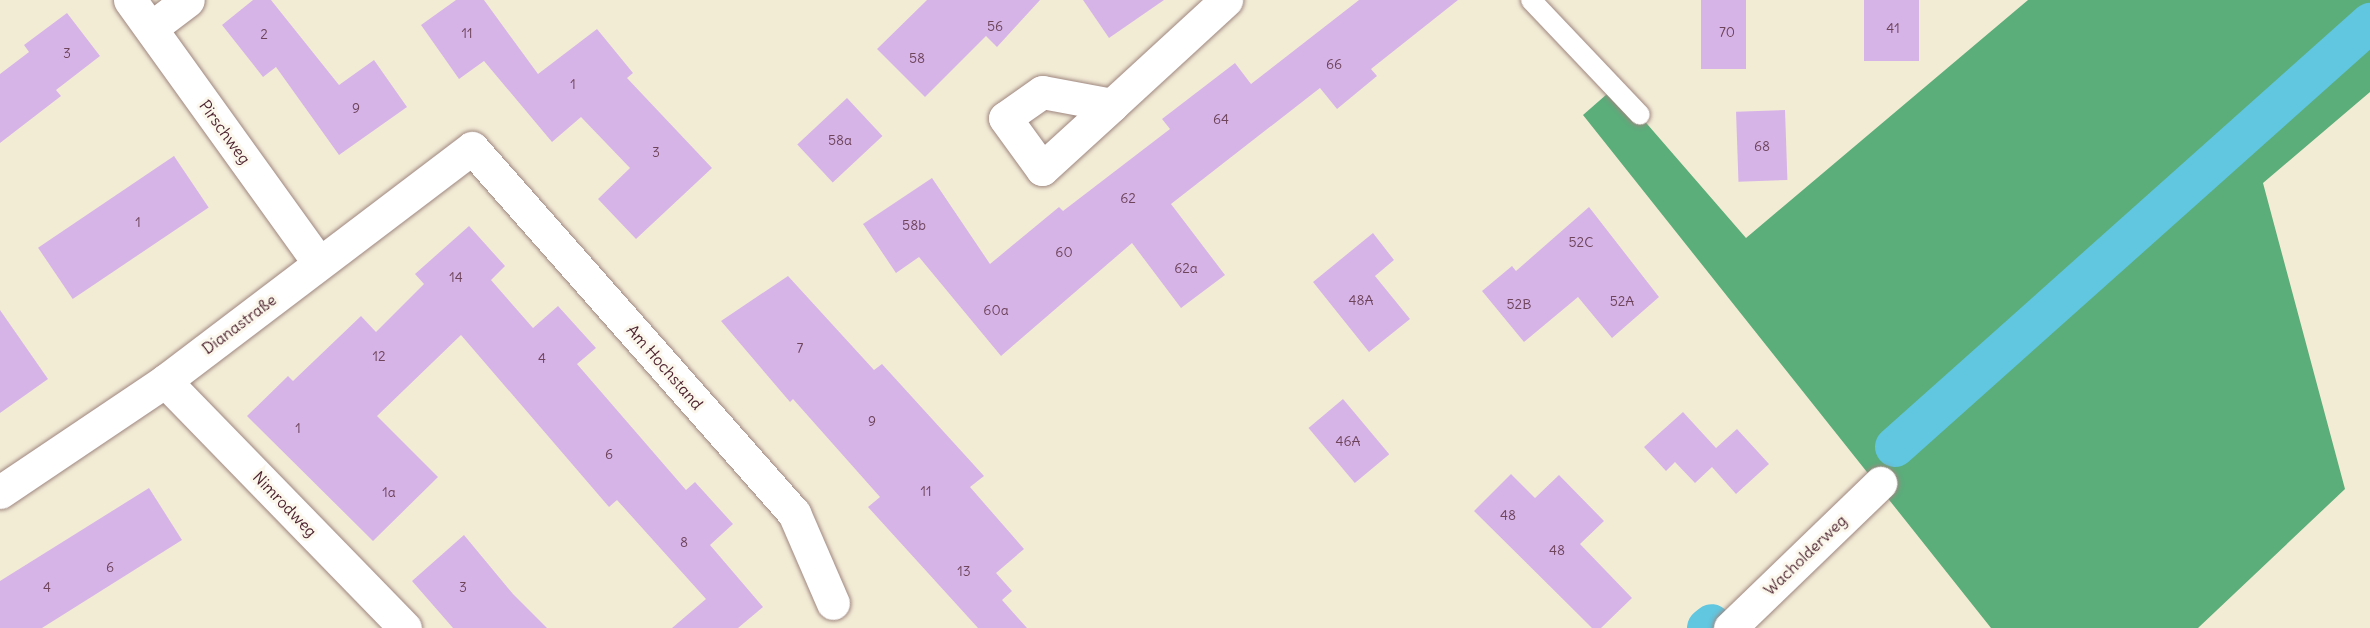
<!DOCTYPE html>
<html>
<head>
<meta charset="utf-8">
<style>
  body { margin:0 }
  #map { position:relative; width:2370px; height:628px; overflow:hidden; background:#f3ecd5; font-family:Delius,sans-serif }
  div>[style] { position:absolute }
  .forest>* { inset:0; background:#5bad7a }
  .canal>* { height:40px; margin:-20px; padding:0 20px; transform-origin:20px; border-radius:20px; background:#61c6df }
  .building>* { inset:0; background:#d7b4e8; transform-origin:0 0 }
  .roads { filter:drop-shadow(0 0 2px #9e8680) drop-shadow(0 0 2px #9e8680) }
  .lane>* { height:20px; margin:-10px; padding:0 10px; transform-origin:10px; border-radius:10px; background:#fff }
  .street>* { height:33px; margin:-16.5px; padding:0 16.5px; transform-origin:16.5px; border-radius:16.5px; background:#fff }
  span { translate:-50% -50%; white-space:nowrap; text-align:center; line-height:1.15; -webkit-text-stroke:6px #fbf7ec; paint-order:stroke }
  .number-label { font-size:14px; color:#6d445a }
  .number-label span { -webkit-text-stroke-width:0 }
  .street-label { font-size:16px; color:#4a1f2b }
</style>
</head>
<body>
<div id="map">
  <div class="forest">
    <i style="clip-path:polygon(2028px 0,2370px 0,2370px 92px,2263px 183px,2345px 489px,2198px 628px,1991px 628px,1583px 115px,1615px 87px,1746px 238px)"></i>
  </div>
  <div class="canal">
    <i style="left:1895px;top:447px;width:637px;rotate:-41.75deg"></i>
    <i style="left:1707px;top:628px;width:6px;rotate:-39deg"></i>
  </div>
  <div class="building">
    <i style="clip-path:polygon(253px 0,271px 0,339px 85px,374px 60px,407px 107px,339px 155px,276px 67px,263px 77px,222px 25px)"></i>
    <i style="clip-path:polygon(456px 0,484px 0,538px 74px,597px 29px,633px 73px,627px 78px,712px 168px,636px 239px,598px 199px,630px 168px,581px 117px,552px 142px,484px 61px,459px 79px,421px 25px)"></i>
    <i style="clip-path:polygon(927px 0,1040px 0,997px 47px,986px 36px,925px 97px,877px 49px)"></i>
    <i style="clip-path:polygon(1083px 0,1164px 0,1109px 38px)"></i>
    <i style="clip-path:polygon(1359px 0,1458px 0,1371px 69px,1377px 76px,1337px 109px,1320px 88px,1171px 204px,1225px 275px,1181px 308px,1132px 243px,1001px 356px,919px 257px,896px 273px,863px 224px,932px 178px,990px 264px,1059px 207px,1063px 211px,1170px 129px,1162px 119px,1235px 63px,1251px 84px)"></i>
    <i style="left:1701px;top:0;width:45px;height:69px"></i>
    <i style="left:1864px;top:0;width:55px;height:61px"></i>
    <i style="clip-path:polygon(67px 13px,100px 56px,56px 90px,61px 96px,0 143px,0 74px,29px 52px,24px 45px)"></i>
    <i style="left:847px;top:98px;width:52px;height:68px;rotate:47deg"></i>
    <i style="left:1785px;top:110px;width:70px;height:49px;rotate:88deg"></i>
    <i style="left:174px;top:156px;width:62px;height:164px;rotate:56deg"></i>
    <i style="clip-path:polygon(1589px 207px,1659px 297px,1612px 338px,1578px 297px,1524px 342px,1482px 291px,1512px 266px,1516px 271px)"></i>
    <i style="clip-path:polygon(469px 226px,505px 266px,491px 280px,533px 328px,558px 306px,596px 348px,577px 364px,686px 490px,695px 482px,733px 524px,710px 545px,763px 607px,738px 628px,672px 628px,706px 599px,617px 500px,609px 507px,461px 335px,377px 416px,438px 477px,373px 541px,247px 416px,288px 376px,293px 381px,361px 316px,376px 332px,424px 284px,415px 274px)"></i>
    <i style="clip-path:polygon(1373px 233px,1394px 260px,1375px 276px,1410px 319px,1369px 352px,1313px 282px)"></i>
    <i style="clip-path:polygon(788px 276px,874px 370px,882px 364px,984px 476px,970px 487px,1024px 549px,996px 573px,1012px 591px,1002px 600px,1027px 628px,978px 628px,868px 507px,880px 497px,793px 399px,790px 402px,721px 321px)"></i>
    <i style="clip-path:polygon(0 310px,48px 379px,0 413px)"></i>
    <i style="left:1343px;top:399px;width:72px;height:45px;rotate:50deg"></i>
    <i style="clip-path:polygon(1683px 412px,1716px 448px,1737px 429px,1769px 464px,1736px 494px,1712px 467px,1695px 483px,1675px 462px,1666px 471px,1644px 447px)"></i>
    <i style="clip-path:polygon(1511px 474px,1535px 498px,1559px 475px,1604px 521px,1580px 544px,1632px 598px,1601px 628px,1592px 628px,1474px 511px)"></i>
    <i style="clip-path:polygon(149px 488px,182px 540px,42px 628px,0 628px,0 581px)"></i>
    <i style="clip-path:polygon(464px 535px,513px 594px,547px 628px,453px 628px,412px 581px)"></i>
  </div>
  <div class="roads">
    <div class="lane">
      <i style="left:1531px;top:0;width:158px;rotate:46.5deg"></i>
    </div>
    <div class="street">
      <i style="left:130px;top:0;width:324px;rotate:54.3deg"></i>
      <i style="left:151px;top:28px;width:46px;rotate:-37.1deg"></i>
      <i style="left:1112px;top:105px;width:71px;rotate:-169.5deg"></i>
      <i style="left:1042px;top:92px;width:45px;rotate:144.9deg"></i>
      <i style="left:1005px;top:118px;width:63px;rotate:54deg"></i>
      <i style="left:1042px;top:169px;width:95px;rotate:-42.4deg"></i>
      <i style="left:1112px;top:105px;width:155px;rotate:-42.6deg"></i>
      <i style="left:165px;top:381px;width:344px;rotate:45.8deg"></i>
      <i style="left:0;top:492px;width:199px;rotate:-33.9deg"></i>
      <i style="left:165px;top:381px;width:385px;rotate:-37.2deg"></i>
      <i style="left:472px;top:148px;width:487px;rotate:48.6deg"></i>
      <i style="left:794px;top:513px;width:98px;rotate:66.6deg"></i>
      <i style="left:1730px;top:628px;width:209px;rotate:-44deg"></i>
    </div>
  </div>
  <div class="number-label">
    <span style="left:995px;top:26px">56</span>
    <span style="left:1893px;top:28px">41</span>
    <span style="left:1727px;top:32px">70</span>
    <span style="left:467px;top:33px">11</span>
    <span style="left:264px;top:34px">2</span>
    <span style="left:67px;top:53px">3</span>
    <span style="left:917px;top:58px">58</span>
    <span style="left:1334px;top:64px">66</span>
    <span style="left:573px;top:84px">1</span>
    <span style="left:356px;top:108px">9</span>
    <span style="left:1221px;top:119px">64</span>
    <span style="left:840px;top:140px">58a</span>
    <span style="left:1762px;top:146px">68</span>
    <span style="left:656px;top:152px">3</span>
    <span style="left:1128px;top:198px">62</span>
    <span style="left:138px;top:222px">1</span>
    <span style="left:914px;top:225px">58b</span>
    <span style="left:1581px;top:242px">52C</span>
    <span style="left:1064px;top:252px">60</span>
    <span style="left:1186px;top:268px">62a</span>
    <span style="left:456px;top:277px">14</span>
    <span style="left:1361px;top:300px">48A</span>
    <span style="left:1622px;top:301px">52A</span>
    <span style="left:1519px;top:304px">52B</span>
    <span style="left:996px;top:310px">60a</span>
    <span style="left:800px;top:348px">7</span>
    <span style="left:379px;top:356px">12</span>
    <span style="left:542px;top:358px">4</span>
    <span style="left:872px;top:421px">9</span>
    <span style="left:298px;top:428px">1</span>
    <span style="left:1348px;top:441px">46A</span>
    <span style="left:609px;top:454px">6</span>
    <span style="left:926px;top:491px">11</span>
    <span style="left:389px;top:492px">1a</span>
    <span style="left:1508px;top:515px">48</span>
    <span style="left:684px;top:542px">8</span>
    <span style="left:1557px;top:550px">48</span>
    <span style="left:110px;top:567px">6</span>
    <span style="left:964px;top:571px">13</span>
    <span style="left:47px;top:587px">4</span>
    <span style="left:463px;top:587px">3</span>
  </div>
  <div class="street-label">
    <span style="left:225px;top:132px;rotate:54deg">Pirschweg</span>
    <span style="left:239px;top:324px;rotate:-37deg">Dianastraße</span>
    <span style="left:665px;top:367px;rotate:49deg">Am Hochstand</span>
    <span style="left:285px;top:504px;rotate:46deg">Nimrodweg</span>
    <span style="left:1805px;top:555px;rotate:-44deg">Wacholderweg</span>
  </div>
</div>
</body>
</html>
